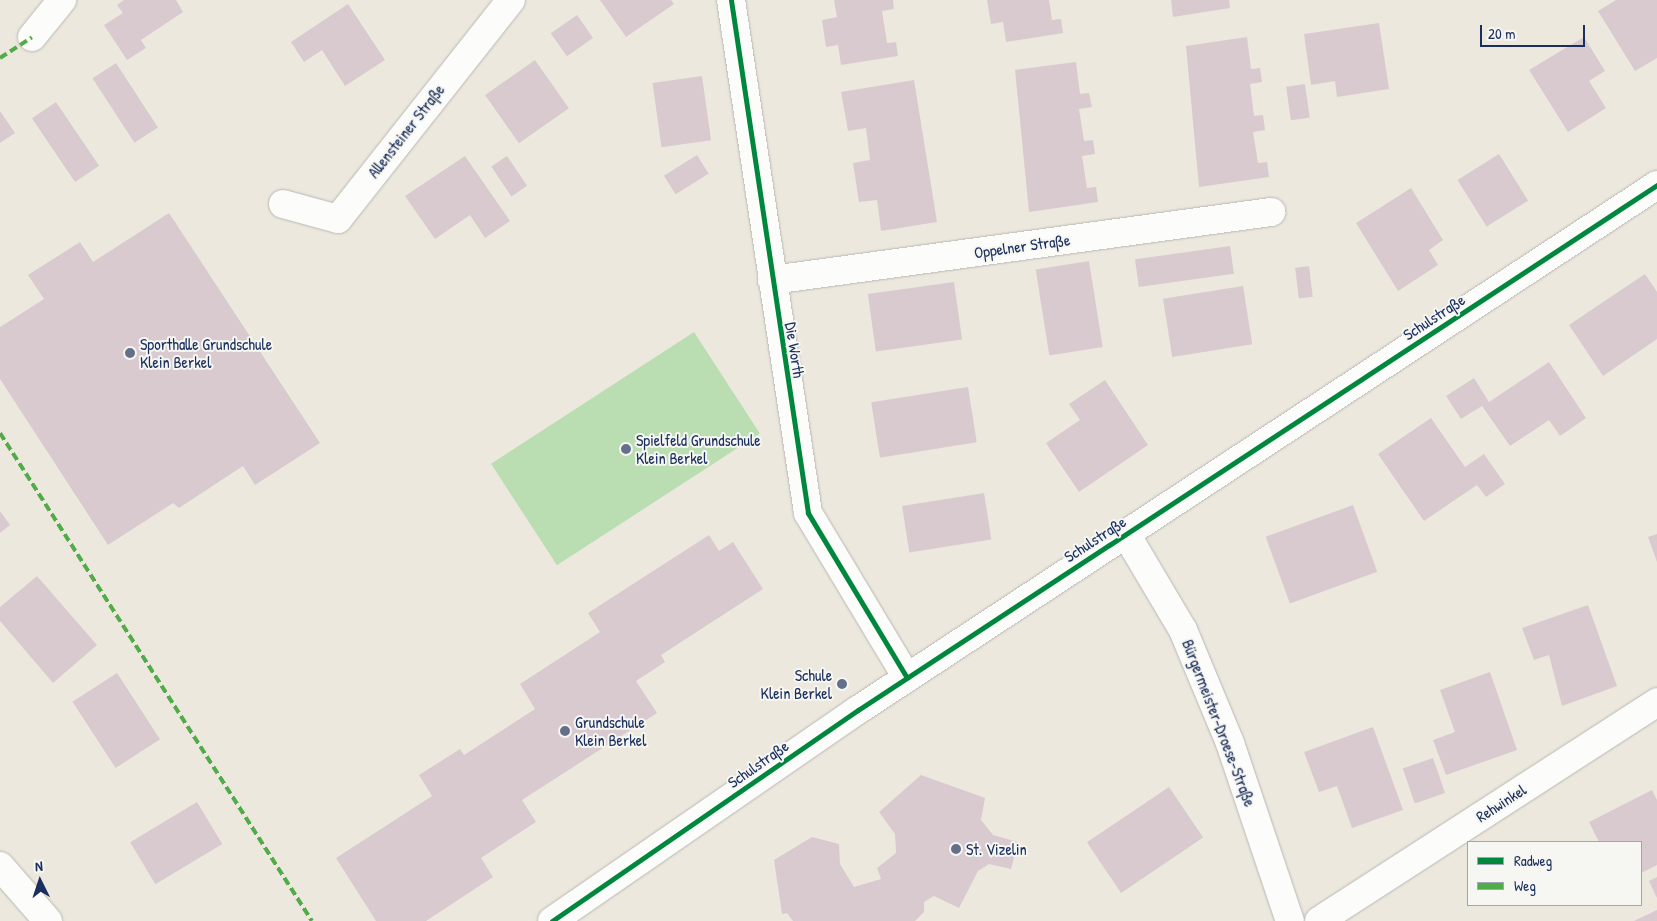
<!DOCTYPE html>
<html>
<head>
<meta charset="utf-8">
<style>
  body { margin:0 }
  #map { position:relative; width:1657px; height:921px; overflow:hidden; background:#ede8dd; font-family:"Patrick Hand",sans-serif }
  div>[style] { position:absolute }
  .green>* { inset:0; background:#badeb2; transform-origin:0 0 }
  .building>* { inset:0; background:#d9cacf; transform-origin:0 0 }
  .roads { filter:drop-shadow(0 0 1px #b8b7b5) drop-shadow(0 0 1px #b8b7b5) }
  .minor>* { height:28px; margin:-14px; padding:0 14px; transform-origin:14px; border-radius:14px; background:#fcfcfa }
  .quiet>* { height:4px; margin-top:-2px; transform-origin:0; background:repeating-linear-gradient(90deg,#52ab49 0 8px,transparent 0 12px) }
  .cycleway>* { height:5px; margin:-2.5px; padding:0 2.5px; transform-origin:2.5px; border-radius:2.5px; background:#00873e }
  .dots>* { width:14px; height:14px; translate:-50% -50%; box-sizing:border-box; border:2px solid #f6f6f2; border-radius:50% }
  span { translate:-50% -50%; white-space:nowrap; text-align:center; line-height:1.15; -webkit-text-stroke:4px #f6f6f2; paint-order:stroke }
  .street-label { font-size:16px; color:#1b2f5e }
  .poi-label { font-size:16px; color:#1b2f5e }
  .left { translate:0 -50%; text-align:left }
  .right { translate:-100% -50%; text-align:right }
  .legend { position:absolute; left:1467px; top:841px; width:175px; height:65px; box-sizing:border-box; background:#f6f6f2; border:1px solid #9ea6b7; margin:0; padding:6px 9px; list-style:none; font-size:15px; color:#1b2f5e }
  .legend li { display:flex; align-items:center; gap:10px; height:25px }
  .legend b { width:25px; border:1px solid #9ea6b7 }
  .north { position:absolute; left:15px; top:856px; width:50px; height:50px; -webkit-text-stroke:4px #f6f6f2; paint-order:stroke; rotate:356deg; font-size:14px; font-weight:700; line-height:20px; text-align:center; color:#1b2f5e }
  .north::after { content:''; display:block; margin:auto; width:18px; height:22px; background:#1b2f5e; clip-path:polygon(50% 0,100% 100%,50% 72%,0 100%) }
  .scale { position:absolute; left:1480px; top:25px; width:105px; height:22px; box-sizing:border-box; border:2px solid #1b2f5e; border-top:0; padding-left:6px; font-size:15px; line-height:18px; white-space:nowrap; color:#1b2f5e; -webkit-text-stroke:4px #f6f6f2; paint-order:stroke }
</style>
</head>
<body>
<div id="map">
  <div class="green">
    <i style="left:694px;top:332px;width:121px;height:242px;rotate:57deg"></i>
  </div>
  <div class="building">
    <i style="clip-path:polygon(124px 0,176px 0,183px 12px,141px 40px,146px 48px,127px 60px,104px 25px,123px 13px,117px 5px)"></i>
    <i style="clip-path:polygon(600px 0,671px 0,674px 4px,626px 37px)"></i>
    <i style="clip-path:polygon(834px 0,893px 0,894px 9px,882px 11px,887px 43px,896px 42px,898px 56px,841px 65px,838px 45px,826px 47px,822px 20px,837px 17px)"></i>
    <i style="clip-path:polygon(987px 0,1049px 0,1052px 20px,1061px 19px,1063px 33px,1006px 42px,1003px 22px,991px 24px)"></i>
    <i style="clip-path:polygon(1171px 0,1229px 0,1230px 8px,1173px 17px)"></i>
    <i style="clip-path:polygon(1616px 0,1657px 0,1657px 58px,1635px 71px,1598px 11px)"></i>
    <i style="clip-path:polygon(348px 4px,385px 60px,345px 86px,322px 50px,304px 62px,291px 42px)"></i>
    <i style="left:577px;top:15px;width:28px;height:32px;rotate:55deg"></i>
    <i style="clip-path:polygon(1379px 23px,1389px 89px,1337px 97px,1335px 81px,1311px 85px,1304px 34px)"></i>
    <i style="clip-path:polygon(1247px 37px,1251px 69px,1260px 68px,1262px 82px,1250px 84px,1254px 116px,1263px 115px,1265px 130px,1253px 132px,1258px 163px,1267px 162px,1269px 177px,1199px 187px,1186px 46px)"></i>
    <i style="clip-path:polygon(1584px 37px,1605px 71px,1589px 81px,1606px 108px,1568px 132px,1529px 70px)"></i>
    <i style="left:535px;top:60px;width:59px;height:61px;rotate:55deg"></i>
    <i style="clip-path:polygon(1076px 62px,1080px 94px,1089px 93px,1092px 107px,1079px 109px,1084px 141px,1093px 140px,1095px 154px,1082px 156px,1087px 188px,1096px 187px,1098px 202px,1029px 212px,1015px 70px)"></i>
    <i style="left:116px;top:63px;width:77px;height:28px;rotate:57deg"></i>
    <i style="left:702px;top:76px;width:65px;height:50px;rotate:82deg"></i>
    <i style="clip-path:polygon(914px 80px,937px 222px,881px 231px,877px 200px,859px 202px,853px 163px,870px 160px,866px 128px,848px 131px,841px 92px)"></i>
    <i style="left:1305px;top:84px;width:34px;height:19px;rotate:82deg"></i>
    <i style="left:56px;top:102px;width:77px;height:29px;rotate:56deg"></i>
    <i style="clip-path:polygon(0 111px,15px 133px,0 143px)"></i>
    <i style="left:1499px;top:154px;width:55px;height:49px;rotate:58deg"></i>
    <i style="left:697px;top:155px;width:22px;height:39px;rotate:58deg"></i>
    <i style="clip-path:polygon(465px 156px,510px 221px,485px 238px,470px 215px,435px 239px,405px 196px)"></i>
    <i style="left:507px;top:156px;width:36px;height:19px;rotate:56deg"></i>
    <i style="clip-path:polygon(1411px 188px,1443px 240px,1429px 250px,1438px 265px,1398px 291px,1356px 223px)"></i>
    <i style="clip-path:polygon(169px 213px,320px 443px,255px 485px,243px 466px,179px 508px,173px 503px,108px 545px,0 379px,0 327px,44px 299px,28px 275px,80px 242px,93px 262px)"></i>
    <i style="left:1230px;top:246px;width:28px;height:96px;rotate:82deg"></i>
    <i style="left:1089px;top:261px;width:87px;height:54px;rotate:81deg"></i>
    <i style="left:1309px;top:266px;width:31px;height:14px;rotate:83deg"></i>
    <i style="clip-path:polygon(1645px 274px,1657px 292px,1657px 339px,1603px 376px,1569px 325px)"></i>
    <i style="left:954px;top:282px;width:58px;height:87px;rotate:82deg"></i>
    <i style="left:1243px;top:286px;width:59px;height:81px;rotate:81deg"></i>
    <i style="clip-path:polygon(1549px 362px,1586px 418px,1560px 436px,1549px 420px,1510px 446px,1482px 406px,1461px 419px,1446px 396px,1474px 378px,1489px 402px)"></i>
    <i style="clip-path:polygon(1105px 380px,1148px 445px,1079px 492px,1046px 443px,1080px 420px,1069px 404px)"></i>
    <i style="left:968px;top:387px;width:56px;height:98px;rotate:81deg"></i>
    <i style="clip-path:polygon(1431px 418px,1465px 467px,1484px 454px,1505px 484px,1486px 497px,1477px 485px,1424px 521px,1378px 454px)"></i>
    <i style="left:984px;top:493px;width:47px;height:83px;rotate:81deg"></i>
    <i style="left:1353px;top:505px;width:71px;height:93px;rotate:70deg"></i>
    <i style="clip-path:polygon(0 511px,10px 525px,0 533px)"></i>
    <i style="clip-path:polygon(1657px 534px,1657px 562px,1648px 537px)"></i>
    <i style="clip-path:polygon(709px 535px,719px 551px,733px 542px,763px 589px,661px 655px,665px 662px,636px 681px,657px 713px,522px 800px,536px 822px,481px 858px,493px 877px,426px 921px,376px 921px,336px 858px,432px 796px,419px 775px,460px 749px,464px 755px,535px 709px,520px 684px,600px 632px,588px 613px)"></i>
    <i style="clip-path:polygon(37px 576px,97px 645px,53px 683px,0 621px,0 607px)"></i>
    <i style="clip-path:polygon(1588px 605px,1617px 686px,1562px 706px,1549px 655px,1534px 660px,1522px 628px)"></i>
    <i style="clip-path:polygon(1490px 672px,1517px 750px,1446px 775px,1433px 740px,1455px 732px,1440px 690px)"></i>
    <i style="left:117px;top:673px;width:79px;height:53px;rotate:57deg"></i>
    <i style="clip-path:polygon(1373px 727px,1403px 810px,1352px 828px,1337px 786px,1319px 792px,1304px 752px)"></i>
    <i style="left:1433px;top:758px;width:37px;height:32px;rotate:71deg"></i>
    <i style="clip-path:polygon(921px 775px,985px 798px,981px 820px,993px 835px,1018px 842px,1011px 869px,989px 864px,978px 871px,959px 908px,934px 896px,924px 902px,924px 912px,915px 921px,793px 921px,787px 913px,782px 914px,774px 860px,812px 837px,839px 844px,840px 864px,854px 887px,881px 879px,877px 868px,896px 853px,895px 834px,879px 812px)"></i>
    <i style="left:1169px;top:787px;width:61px;height:99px;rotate:56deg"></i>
    <i style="clip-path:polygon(1652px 790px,1657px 800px,1657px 865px,1641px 873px,1641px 842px,1599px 842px,1589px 822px)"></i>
    <i style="left:197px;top:802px;width:49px;height:78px;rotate:59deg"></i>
    <i style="clip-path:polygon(1657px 877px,1657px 898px,1649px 881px)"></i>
    <i style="clip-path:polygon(1657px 910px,1657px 921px,1634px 921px)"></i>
  </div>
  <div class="roads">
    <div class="minor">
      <i style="left:731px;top:0;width:519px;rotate:81.46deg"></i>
      <i style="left:808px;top:513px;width:192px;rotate:59deg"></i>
      <i style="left:32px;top:37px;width:48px;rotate:-51deg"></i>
      <i style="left:283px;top:204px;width:57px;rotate:15.3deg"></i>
      <i style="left:338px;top:219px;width:279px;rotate:-51.7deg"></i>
      <i style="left:772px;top:280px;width:504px;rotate:-7.76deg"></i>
      <i style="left:1126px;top:534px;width:112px;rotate:59.3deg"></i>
      <i style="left:1183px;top:630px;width:122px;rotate:67.4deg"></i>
      <i style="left:1230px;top:743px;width:188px;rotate:71.4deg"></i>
      <i style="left:0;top:866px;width:73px;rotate:48.9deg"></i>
      <i style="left:552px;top:921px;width:372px;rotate:-34.6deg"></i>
      <i style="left:858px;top:710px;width:956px;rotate:-33.31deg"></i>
      <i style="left:1319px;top:921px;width:403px;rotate:-32.9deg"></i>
    </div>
  </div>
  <div class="quiet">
    <i style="left:0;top:58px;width:38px;rotate:-33deg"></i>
    <i style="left:0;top:433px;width:579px;rotate:57.41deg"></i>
  </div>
  <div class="cycleway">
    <i style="left:731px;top:0;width:519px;rotate:81.46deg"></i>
    <i style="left:808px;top:513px;width:192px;rotate:59deg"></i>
    <i style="left:552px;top:921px;width:372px;rotate:-34.6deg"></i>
    <i style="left:858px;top:710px;width:956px;rotate:-33.31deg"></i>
  </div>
  <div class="dots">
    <i style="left:130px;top:353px;background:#64708a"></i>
    <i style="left:626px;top:449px;background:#64708a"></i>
    <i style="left:842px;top:684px;background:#64708a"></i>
    <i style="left:565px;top:731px;background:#64708a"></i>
    <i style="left:956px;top:849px;background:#64708a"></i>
  </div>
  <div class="street-label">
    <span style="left:406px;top:131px;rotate:-52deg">Allensteiner Straße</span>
    <span style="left:1022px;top:246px;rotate:-8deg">Oppelner Straße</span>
    <span style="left:1434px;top:317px;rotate:-33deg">Schulstraße</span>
    <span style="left:795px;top:350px;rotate:81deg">Die Worth</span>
    <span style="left:1095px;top:539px;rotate:-33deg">Schulstraße</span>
    <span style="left:1219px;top:723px;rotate:69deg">Bürgermeister-Droese-Straße</span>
    <span style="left:758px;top:764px;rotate:-35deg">Schulstraße</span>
    <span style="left:1501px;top:803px;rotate:-33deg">Rehwinkel</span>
  </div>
  <div class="poi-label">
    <span class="left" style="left:140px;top:353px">Sporthalle Grundschule<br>Klein Berkel</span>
    <span class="left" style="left:636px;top:449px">Spielfeld Grundschule<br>Klein Berkel</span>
    <span class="right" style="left:832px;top:684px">Schule<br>Klein Berkel</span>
    <span class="left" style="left:575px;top:731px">Grundschule<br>Klein Berkel</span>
    <span class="left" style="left:966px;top:849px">St. Vizelin</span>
  </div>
  <ul class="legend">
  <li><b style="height:6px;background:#00873e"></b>Radweg</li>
  <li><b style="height:6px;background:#52ab49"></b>Weg</li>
  </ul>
  <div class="north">N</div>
  <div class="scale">20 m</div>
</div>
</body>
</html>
